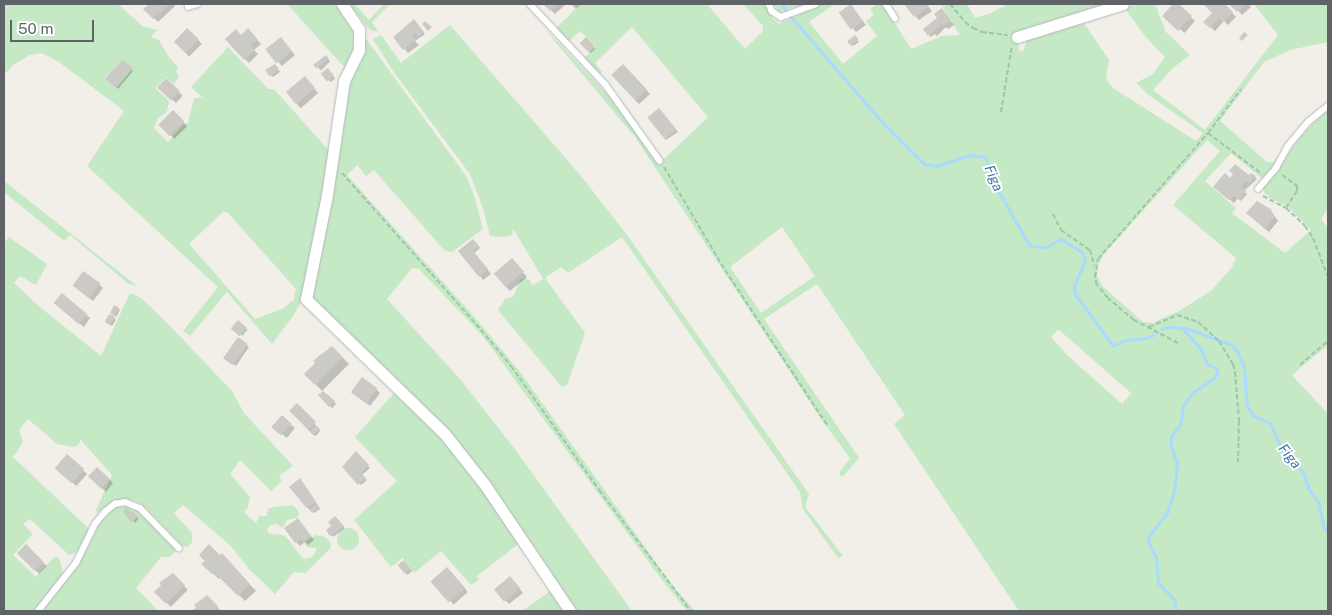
<!DOCTYPE html>
<html>
<head>
<meta charset="utf-8">
<style>
  body { margin:0 }
  #map { position:relative; width:1332px; height:615px; overflow:hidden; background:#f1efe8; font-family:"Public Sans",sans-serif }
  div>[style] { position:absolute }
  .green>* { inset:0; background:#c5e8c5 }
  .round { border-radius:50% }
  .shadow>* { inset:0; background:#0003; transform-origin:0 0 }
  .stream>* { height:3px; margin:-1.5px; padding:0 1.5px; transform-origin:1.5px; border-radius:1.5px; background:#aadaff }
  .building>* { inset:0; background:#cccac5; transform-origin:0 0 }
  .path>* { height:2px; margin-top:-1px; transform-origin:0; background:repeating-linear-gradient(90deg,#9cc7a9 0 5px,transparent 0 7.5px) }
  .roads { filter:drop-shadow(0 0 1px #b5b8bc) drop-shadow(0 0 1px #b5b8bc) }
  .lane>* { height:5.5px; margin:-2.75px; padding:0 2.75px; transform-origin:2.75px; border-radius:2.75px; background:#fff }
  .street>* { height:11px; margin:-5.5px; padding:0 5.5px; transform-origin:5.5px; border-radius:5.5px; background:#fff }
  span { translate:-50% -50%; white-space:nowrap; text-align:center; line-height:1.15; -webkit-text-stroke:4px #fff; paint-order:stroke }
  .water-label { font-size:14px; color:#4174aa; font-style:italic }
  .frame { position:absolute; inset:0; border:5px solid #5f6368; pointer-events:none }
  .scale { position:absolute; left:10px; top:20px; width:84px; height:22px; box-sizing:border-box; border:2px solid #5f6368; border-top:0; padding-left:6px; font-size:15px; line-height:18px; white-space:nowrap; color:#5f6368; -webkit-text-stroke:4px #fff; paint-order:stroke }
</style>
</head>
<body>
<div id="map">
  <div class="green">
    <i style="clip-path:polygon(evenodd,4px 4px,118px 4px,142px 26px,158px 30px,151px 37px,159px 40px,168px 56px,178px 67px,176px 71px,179px 77px,174px 84px,166px 77px,155px 88px,169px 101px,167px 112px,158px 118px,154px 128px,168px 142px,184px 124px,188px 123px,194px 99px,202px 97px,191px 87px,228px 47px,268px 89px,274px 89px,331px 153px,301px 302px,293px 316px,272px 344px,227px 292px,190px 336px,183px 331px,218px 287px,87px 166px,124px 111px,59px 62px,42px 53px,30px 55px,13px 65px,4px 75px,4px 4px,123px 60px,132px 69px,116px 88px,105px 77px,123px 60px,4px 4px,223px 212px,227px 212px,296px 289px,294px 300px,282px 309px,255px 319px,189px 244px,223px 212px)"></i>
    <i style="clip-path:polygon(287px 4px,339px 4px,355px 33px,353px 50px,338px 89px,344px 67px)"></i>
    <i style="clip-path:polygon(349px 4px,355px 4px,369px 20px,384px 4px,390px 4px,372px 22px,378px 32px,370px 30px)"></i>
    <i style="clip-path:polygon(evenodd,581px 4px,707px 4px,745px 49px,763px 31px,763px 26px,743px 4px,765px 4px,773px 19px,779px 24px,820px 4px,835px 4px,809px 22px,843px 64px,877px 36px,866px 21px,874px 15px,870px 9px,877px 4px,883px 4px,911px 49px,942px 36px,960px 35px,941px 4px,967px 4px,975px 18px,991px 13px,1008px 4px,1111px 4px,1017px 33px,1019px 50px,1023px 52px,1028px 37px,1081px 19px,1109px 60px,1106px 79px,1113px 88px,1196px 141px,1203px 133px,1150px 96px,1136px 83px,1153px 74px,1165px 57px,1145px 36px,1123px 6px,1155px 4px,1166px 32px,1190px 55px,1173px 68px,1153px 90px,1205px 130px,1278px 35px,1254px 4px,1328px 4px,1328px 42px,1290px 50px,1264px 62px,1220px 121px,1267px 162px,1274px 162px,1282px 153px,1276px 165px,1263px 179px,1231px 153px,1205px 181px,1236px 208px,1232px 213px,1285px 253px,1311px 230px,1288px 207px,1270px 198px,1264px 192px,1263px 187px,1302px 135px,1328px 109px,1328px 208px,1321px 219px,1328px 228px,1328px 345px,1292px 375px,1328px 414px,1328px 611px,1019px 611px,894px 424px,905px 415px,817px 284px,764px 319px,859px 458px,842px 477px,839px 473px,850px 458px,821px 419px,635px 137px,543px 27px,616px 103px,659px 164px,708px 117px,632px 27px,595px 63px,602px 72px,599px 76px,583px 59px,596px 46px,580px 31px,568px 42px,555px 29px,581px 4px,1207px 140px,1220px 151px,1173px 205px,1236px 258px,1232px 267px,1212px 290px,1181px 310px,1152px 323px,1143px 322px,1102px 286px,1097px 275px,1098px 266px,1104px 254px,1207px 140px,581px 4px,782px 227px,815px 276px,761px 313px,730px 267px,782px 227px,581px 4px,1058px 329px,1131px 393px,1122px 404px,1068px 356px,1051px 337px,1058px 329px)"></i>
    <i style="clip-path:polygon(774px 4px,805px 4px,779px 12px)"></i>
    <i style="clip-path:polygon(450px 25px,581px 176px,627px 235px,809px 494px,805px 507px,843px 556px,838px 558px,803px 509px,800px 492px,622px 237px,568px 273px,561px 267px,545px 278px,585px 333px,567px 385px,562px 387px,498px 310px,505px 299px,513px 297px,520px 280px,524px 278px,530px 280px,532px 286px,543px 279px,513px 228px,512px 235px,503px 237px,490px 236px,483px 208px,470px 174px,393px 71px,373px 39px,381px 35px,401px 63px)"></i>
    <i style="clip-path:polygon(367px 40px,466px 176px,474px 195px,483px 229px,452px 252px,444px 250px,374px 170px,366px 176px,357px 165px,347px 175px,478px 321px,520px 372px,673px 586px,695px 611px,687px 611px,662px 580px,482px 335px,419px 269px,412px 268px,387px 299px,460px 379px,514px 448px,632px 611px,573px 611px,488px 485px,318px 306px,310px 295px,341px 108px,362px 43px)"></i>
    <i style="clip-path:polygon(4px 181px,137px 286px,129px 284px,70px 235px,64px 241px,4px 192px)"></i>
    <i style="clip-path:polygon(9px 237px,47px 264px,36px 285px,20px 276px,14px 283px,41px 308px,101px 356px,130px 293px,141px 298px,170px 326px,232px 391px,244px 413px,293px 466px,279px 476px,282px 481px,271px 491px,240px 460px,230px 474px,250px 497px,248px 507px,244px 512px,256px 523px,259px 516px,267px 516px,268px 509px,274px 507px,292px 505px,296px 508px,299px 514px,296px 518px,287px 520px,282px 528px,277px 524px,270px 525px,267px 530px,270px 534px,283px 535px,287px 538px,303px 559px,311px 558px,315px 553px,317px 548px,307px 547px,304px 543px,315px 535px,325px 537px,331px 543px,330px 549px,305px 573px,294px 572px,275px 594px,249px 569px,231px 546px,183px 505px,174px 513px,192px 533px,192px 542px,188px 547px,182px 546px,145px 507px,136px 501px,123px 499px,97px 513px,96px 510px,112px 475px,80px 439px,79px 444px,75px 447px,57px 444px,28px 419px,19px 430px,23px 442px,15px 455px,12px 456px,89px 529px,77px 552px,69px 555px,30px 519px,23px 524px,33px 534px,13px 555px,36px 577px,55px 556px,60px 560px,63px 573px,35px 611px,4px 611px,4px 243px)"></i>
    <i style="clip-path:polygon(395px 392px,443px 439px,521px 542px,477px 576px,479px 580px,471px 585px,441px 551px,414px 573px,403px 558px,391px 567px,354px 520px,397px 481px,355px 437px)"></i>
    <i style="clip-path:polygon(119px 505px,133px 506px,145px 515px,176px 550px,170px 557px,161px 557px,136px 588px,158px 611px,43px 611px,80px 562px,104px 516px)"></i>
    <i class="round" style="left:337px;top:528px;width:22px;height:22px"></i>
    <i style="clip-path:polygon(552px 590px,565px 611px,522px 611px)"></i>
  </div>
  <div class="shadow">
    <i style="clip-path:polygon(151px 4px,173px 4px,175px 6px,158px 22px,145px 9px)"></i>
    <i style="clip-path:polygon(545px 4px,566px 4px,555px 14px)"></i>
    <i style="clip-path:polygon(571px 4px,582px 4px,576px 9px)"></i>
    <i style="clip-path:polygon(906px 4px,926px 4px,932px 11px,919px 20px)"></i>
    <i style="left:1175px;top:4px;width:26px;height:16px;rotate:40deg"></i>
    <i style="clip-path:polygon(1205px 4px,1224px 4px,1236px 17px,1228px 25px,1224px 21px,1215px 31px,1205px 22px,1214px 13px)"></i>
    <i style="clip-path:polygon(1232px 4px,1248px 4px,1251px 7px,1242px 15px)"></i>
    <i style="clip-path:polygon(854px 10px,866px 25px,856px 32px,841px 13px)"></i>
    <i style="clip-path:polygon(945px 14px,954px 25px,948px 29px,946px 27px,937px 36px,935px 34px,931px 37px,925px 29px)"></i>
    <i style="clip-path:polygon(414px 21px,425px 34px,415px 41px,419px 45px,408px 53px,394px 37px)"></i>
    <i style="left:187px;top:29px;width:21px;height:18px;rotate:45deg"></i>
    <i style="clip-path:polygon(248px 30px,261px 44px,254px 50px,258px 54px,249px 63px,245px 59px,241px 36px)"></i>
    <i style="clip-path:polygon(855px 37px,859px 42px,853px 46px,849px 41px)"></i>
    <i style="clip-path:polygon(586px 38px,595px 49px,591px 53px,581px 43px)"></i>
    <i style="clip-path:polygon(285px 43px,295px 55px,282px 66px,268px 50px)"></i>
    <i style="left:326px;top:57px;width:6px;height:13px;rotate:45deg"></i>
    <i style="clip-path:polygon(123px 62px,133px 71px,118px 89px,106px 78px)"></i>
    <i style="clip-path:polygon(275px 66px,280px 72px,273px 77px,267px 70px)"></i>
    <i style="left:328px;top:70px;width:11px;height:6px;rotate:49deg"></i>
    <i style="clip-path:polygon(630px 72px,650px 94px,639px 104px,635px 100px)"></i>
    <i style="left:305px;top:78px;width:20px;height:23px;rotate:49deg"></i>
    <i style="left:166px;top:80px;width:23px;height:10px;rotate:43deg"></i>
    <i style="clip-path:polygon(659px 109px,678px 132px,666px 140px,665px 139px)"></i>
    <i style="left:173px;top:112px;width:20px;height:18px;rotate:45deg"></i>
    <i style="clip-path:polygon(1251px 174px,1257px 179px,1244px 191px,1247px 194px,1241px 201px,1238px 198px,1234px 203px,1225px 196px,1230px 180px,1249px 178px)"></i>
    <i style="clip-path:polygon(1271px 211px,1278px 221px,1269px 232px,1252px 217px)"></i>
    <i style="clip-path:polygon(473px 241px,480px 248px,474px 253px,491px 274px,483px 280px,460px 251px)"></i>
    <i style="clip-path:polygon(516px 264px,527px 277px,510px 291px,506px 287px)"></i>
    <i style="clip-path:polygon(99px 284px,103px 288px,93px 301px,77px 289px)"></i>
    <i style="clip-path:polygon(62px 309px,86px 315px,90px 318px,84px 327px)"></i>
    <i style="clip-path:polygon(118px 309px,120px 310px,116px 317px,113px 314px)"></i>
    <i style="clip-path:polygon(114px 318px,116px 320px,112px 326px,106px 322px)"></i>
    <i style="left:238px;top:321px;width:13px;height:8px;rotate:42deg"></i>
    <i style="clip-path:polygon(238px 339px,249px 347px,236px 366px,227px 359px)"></i>
    <i style="clip-path:polygon(332px 347px,349px 364px,322px 391px,306px 374px,317px 363px,314px 361px,320px 355px,322px 357px)"></i>
    <i style="clip-path:polygon(376px 389px,380px 393px,370px 406px,352px 393px)"></i>
    <i style="clip-path:polygon(320px 395px,328px 395px,336px 404px,332px 408px)"></i>
    <i style="clip-path:polygon(291px 411px,308px 415px,320px 431px,316px 436px,312px 434px)"></i>
    <i style="left:282px;top:417px;width:17px;height:13px;rotate:40deg"></i>
    <i style="clip-path:polygon(356px 453px,370px 468px,362px 475px,367px 480px,361px 485px,344px 467px)"></i>
    <i style="left:67px;top:456px;width:27px;height:16px;rotate:42deg"></i>
    <i style="clip-path:polygon(90px 477px,110px 480px,113px 483px,106px 492px)"></i>
    <i style="clip-path:polygon(304px 484px,320px 509px,314px 513px,304px 505px,291px 487px)"></i>
    <i style="clip-path:polygon(125px 512px,137px 517px,139px 518px,135px 523px)"></i>
    <i style="clip-path:polygon(335px 518px,345px 528px,333px 537px,331px 535px)"></i>
    <i style="clip-path:polygon(302px 524px,314px 540px,308px 545px,305px 542px,300px 546px,296px 542px)"></i>
    <i style="left:26px;top:546px;width:29px;height:11px;rotate:44deg"></i>
    <i style="clip-path:polygon(222px 555px,256px 591px,245px 601px,221px 577px,219px 579px,203px 564px)"></i>
    <i style="left:404px;top:562px;width:12px;height:6px;rotate:48deg"></i>
    <i style="left:447px;top:569px;width:31px;height:19px;rotate:48deg"></i>
    <i style="left:173px;top:575px;width:21px;height:24px;rotate:45deg"></i>
    <i style="clip-path:polygon(514px 582px,523px 593px,509px 604px,505px 600px)"></i>
    <i style="clip-path:polygon(207px 597px,221px 611px,194px 611px)"></i>
  </div>
  <div class="stream">
    <i style="left:782px;top:4px;width:8px;rotate:60deg"></i>
    <i style="left:791px;top:17px;width:138px;rotate:49.1deg"></i>
    <i style="left:881px;top:121px;width:61px;rotate:45deg"></i>
    <i style="left:924px;top:164px;width:12px;rotate:9deg"></i>
    <i style="left:936px;top:166px;width:35px;rotate:-18deg"></i>
    <i style="left:969px;top:155px;width:16px;rotate:7deg"></i>
    <i style="left:985px;top:157px;width:28px;rotate:71deg"></i>
    <i style="left:994px;top:183px;width:71px;rotate:60.6deg"></i>
    <i style="left:1029px;top:245px;width:15px;rotate:11deg"></i>
    <i style="left:1044px;top:248px;width:19px;rotate:-28deg"></i>
    <i style="left:1061px;top:239px;width:25px;rotate:32deg"></i>
    <i style="left:1082px;top:252px;width:9px;rotate:72deg"></i>
    <i style="left:1085px;top:261px;width:27px;rotate:114deg"></i>
    <i style="left:1074px;top:286px;width:8px;rotate:83deg"></i>
    <i style="left:1075px;top:294px;width:64px;rotate:53.8deg"></i>
    <i style="left:1113px;top:346px;width:14px;rotate:-25deg"></i>
    <i style="left:1126px;top:340px;width:20px;rotate:-6deg"></i>
    <i style="left:1146px;top:338px;width:8px;rotate:-23deg"></i>
    <i style="left:1161px;top:329px;width:7px;rotate:-16deg"></i>
    <i style="left:1168px;top:327px;width:18px;rotate:3deg"></i>
    <i style="left:1186px;top:328px;width:49px;rotate:20.3deg"></i>
    <i style="left:1232px;top:345px;width:8px;rotate:50deg"></i>
    <i style="left:1237px;top:351px;width:17px;rotate:66deg"></i>
    <i style="left:1244px;top:367px;width:39px;rotate:86deg"></i>
    <i style="left:1247px;top:406px;width:11px;rotate:56deg"></i>
    <i style="left:1253px;top:415px;width:19px;rotate:25deg"></i>
    <i style="left:1270px;top:423px;width:30px;rotate:66deg"></i>
    <i style="left:1282px;top:450px;width:30px;rotate:46deg"></i>
    <i style="left:1303px;top:472px;width:18px;rotate:71deg"></i>
    <i style="left:1309px;top:489px;width:16px;rotate:55deg"></i>
    <i style="left:1318px;top:502px;width:27px;rotate:77deg"></i>
    <i style="left:1324px;top:528px;width:6px;rotate:45deg"></i>
    <i style="left:1176px;top:611px;width:12px;rotate:-99deg"></i>
    <i style="left:1174px;top:599px;width:23px;rotate:-135deg"></i>
    <i style="left:1158px;top:583px;width:26px;rotate:-94deg"></i>
    <i style="left:1156px;top:557px;width:15px;rotate:-118deg"></i>
    <i style="left:1149px;top:544px;width:7px;rotate:-98deg"></i>
    <i style="left:1148px;top:537px;width:31px;rotate:-52deg"></i>
    <i style="left:1167px;top:513px;width:22px;rotate:-72deg"></i>
    <i style="left:1174px;top:492px;width:28px;rotate:-84deg"></i>
    <i style="left:1177px;top:464px;width:20px;rotate:-108deg"></i>
    <i style="left:1171px;top:445px;width:9px;rotate:-90deg"></i>
    <i style="left:1171px;top:436px;width:14px;rotate:-51deg"></i>
    <i style="left:1180px;top:425px;width:19px;rotate:-81deg"></i>
    <i style="left:1183px;top:406px;width:16px;rotate:-55deg"></i>
    <i style="left:1192px;top:393px;width:27px;rotate:-34deg"></i>
    <i style="left:1214px;top:378px;width:6px;rotate:-59deg"></i>
    <i style="left:1217px;top:373px;width:5px;rotate:-101deg"></i>
    <i style="left:1216px;top:368px;width:10px;rotate:-156deg"></i>
    <i style="left:1207px;top:364px;width:16px;rotate:-112deg"></i>
    <i style="left:1201px;top:349px;width:28px;rotate:-132deg"></i>
  </div>
  <div class="building">
    <i style="clip-path:polygon(149px 4px,170px 4px,153px 19px,143px 9px)"></i>
    <i style="clip-path:polygon(543px 4px,558px 4px,550px 11px)"></i>
    <i style="left:851px;top:4px;width:21px;height:15px;rotate:55deg"></i>
    <i style="clip-path:polygon(904px 4px,927px 4px,929px 7px,914px 17px)"></i>
    <i style="clip-path:polygon(1173px 4px,1179px 4px,1192px 16px,1178px 31px,1162px 16px)"></i>
    <i style="clip-path:polygon(1203px 4px,1225px 4px,1233px 12px,1223px 22px,1219px 18px,1210px 28px,1203px 22px,1212px 13px)"></i>
    <i style="clip-path:polygon(1229px 4px,1247px 4px,1237px 12px)"></i>
    <i style="clip-path:polygon(942px 8px,951px 20px,943px 26px,942px 24px,928px 36px,923px 29px,937px 18px,934px 14px)"></i>
    <i style="clip-path:polygon(414px 19px,424px 32px,418px 37px,416px 34px,412px 36px,416px 40px,403px 50px,393px 37px)"></i>
    <i style="clip-path:polygon(425px 21px,432px 27px,428px 31px,422px 24px)"></i>
    <i style="left:187px;top:28px;width:16px;height:19px;rotate:43deg"></i>
    <i style="clip-path:polygon(248px 28px,258px 40px,251px 45px,255px 50px,244px 60px,225px 39px,236px 29px,241px 35px)"></i>
    <i style="clip-path:polygon(1244px 32px,1248px 35px,1242px 41px,1239px 38px)"></i>
    <i style="left:855px;top:35px;width:6px;height:10px;rotate:51deg"></i>
    <i style="left:281px;top:37px;width:18px;height:20px;rotate:52deg"></i>
    <i style="left:586px;top:37px;width:13px;height:9px;rotate:45deg"></i>
    <i style="left:326px;top:55px;width:5px;height:16px;rotate:53deg"></i>
    <i style="clip-path:polygon(123px 60px,133px 68px,116px 88px,105px 78px)"></i>
    <i style="clip-path:polygon(275px 64px,279px 69px,270px 77px,265px 70px)"></i>
    <i style="left:623px;top:64px;width:35px;height:16px;rotate:47deg"></i>
    <i style="left:328px;top:68px;width:10px;height:9px;rotate:53deg"></i>
    <i style="left:305px;top:76px;width:16px;height:25px;rotate:50deg"></i>
    <i style="left:166px;top:78px;width:19px;height:13px;rotate:43deg"></i>
    <i style="left:659px;top:108px;width:28px;height:15px;rotate:51deg"></i>
    <i style="left:173px;top:110px;width:16px;height:21px;rotate:45deg"></i>
    <i style="clip-path:polygon(1235px 164px,1249px 175px,1251px 173px,1256px 176px,1249px 184px,1245px 181px,1241px 187px,1246px 191px,1239px 200px,1234px 196px,1229px 200px,1213px 187px,1225px 173px,1230px 178px,1233px 174px,1229px 171px)"></i>
    <i style="clip-path:polygon(1257px 201px,1272px 210px,1270px 212px,1275px 216px,1265px 229px,1246px 213px)"></i>
    <i style="clip-path:polygon(473px 239px,479px 246px,473px 251px,488px 269px,479px 277px,458px 251px)"></i>
    <i style="left:512px;top:258px;width:18px;height:24px;rotate:49deg"></i>
    <i style="left:83px;top:271px;width:21px;height:18px;rotate:35deg"></i>
    <i style="left:62px;top:293px;width:33px;height:13px;rotate:40deg"></i>
    <i style="clip-path:polygon(114px 305px,119px 308px,114px 316px,110px 313px)"></i>
    <i style="clip-path:polygon(109px 314px,115px 317px,110px 325px,105px 322px)"></i>
    <i style="left:238px;top:320px;width:12px;height:11px;rotate:42deg"></i>
    <i style="left:238px;top:337px;width:12px;height:26px;rotate:35deg"></i>
    <i style="clip-path:polygon(332px 346px,343px 357px,315px 385px,304px 374px,315px 363px,313px 361px)"></i>
    <i style="left:362px;top:377px;width:19px;height:19px;rotate:36deg"></i>
    <i style="clip-path:polygon(323px 391px,335px 401px,329px 407px,318px 395px)"></i>
    <i style="left:297px;top:403px;width:27px;height:11px;rotate:45deg"></i>
    <i style="left:282px;top:415px;width:13px;height:16px;rotate:42deg"></i>
    <i style="clip-path:polygon(316px 425px,320px 429px,313px 435px,310px 431px)"></i>
    <i style="clip-path:polygon(356px 451px,369px 465px,361px 473px,366px 478px,358px 485px,342px 467px)"></i>
    <i style="left:67px;top:454px;width:23px;height:19px;rotate:41deg"></i>
    <i style="left:97px;top:467px;width:18px;height:13px;rotate:43deg"></i>
    <i style="clip-path:polygon(300px 478px,316px 502px,307px 508px,289px 487px)"></i>
    <i style="clip-path:polygon(317px 504px,319px 507px,312px 513px,309px 509px)"></i>
    <i style="clip-path:polygon(126px 508px,138px 516px,132px 523px,123px 512px)"></i>
    <i style="clip-path:polygon(335px 516px,344px 526px,330px 536px,326px 530px,331px 526px,328px 522px)"></i>
    <i style="clip-path:polygon(298px 518px,311px 536px,303px 542px,301px 539px,295px 543px,284px 528px)"></i>
    <i style="left:26px;top:544px;width:25px;height:13px;rotate:45deg"></i>
    <i style="clip-path:polygon(209px 544px,220px 555px,222px 553px,250px 584px,238px 596px,214px 572px,212px 574px,201px 564px,205px 561px,199px 555px)"></i>
    <i style="left:404px;top:560px;width:11px;height:8px;rotate:52deg"></i>
    <i style="left:447px;top:567px;width:28px;height:22px;rotate:49deg"></i>
    <i style="clip-path:polygon(173px 573px,185px 585px,166px 604px,154px 592px,161px 585px,159px 583px)"></i>
    <i style="left:510px;top:576px;width:16px;height:21px;rotate:50deg"></i>
    <i style="clip-path:polygon(207px 595px,218px 606px,213px 611px,192px 611px,196px 607px,194px 605px)"></i>
  </div>
  <div class="path">
    <i style="left:950px;top:4px;width:23px;rotate:50deg"></i>
    <i style="left:965px;top:22px;width:10px;rotate:37deg"></i>
    <i style="left:973px;top:28px;width:10px;rotate:24deg"></i>
    <i style="left:982px;top:32px;width:26px;rotate:7deg"></i>
    <i style="left:1001px;top:112px;width:68px;rotate:-80.7deg"></i>
    <i style="left:1208px;top:133px;width:55px;rotate:-53.1deg"></i>
    <i style="left:664px;top:167px;width:120px;rotate:59.4deg"></i>
    <i style="left:725px;top:270px;width:187px;rotate:56.6deg"></i>
    <i style="left:342px;top:173px;width:202px;rotate:48.4deg"></i>
    <i style="left:476px;top:324px;width:55px;rotate:50.2deg"></i>
    <i style="left:511px;top:366px;width:152px;rotate:54.6deg"></i>
    <i style="left:599px;top:490px;width:152px;rotate:52.8deg"></i>
    <i style="left:1282px;top:175px;width:19px;rotate:36deg"></i>
    <i style="left:1297px;top:186px;width:5px;rotate:90deg"></i>
    <i style="left:1297px;top:191px;width:20px;rotate:123deg"></i>
    <i style="left:1263px;top:196px;width:26px;rotate:28deg"></i>
    <i style="left:1286px;top:208px;width:26px;rotate:43deg"></i>
    <i style="left:1305px;top:226px;width:14px;rotate:56deg"></i>
    <i style="left:1313px;top:238px;width:42px;rotate:69deg"></i>
    <i style="left:1053px;top:214px;width:18px;rotate:63deg"></i>
    <i style="left:1061px;top:230px;width:35px;rotate:35deg"></i>
    <i style="left:1090px;top:250px;width:16px;rotate:75deg"></i>
    <i style="left:1149px;top:327px;width:30px;rotate:-23deg"></i>
    <i style="left:1177px;top:315px;width:22px;rotate:18deg"></i>
    <i style="left:1198px;top:322px;width:28px;rotate:42deg"></i>
    <i style="left:1219px;top:341px;width:27px;rotate:59deg"></i>
    <i style="left:1233px;top:364px;width:8px;rotate:76deg"></i>
    <i style="left:1235px;top:372px;width:49px;rotate:85.3deg"></i>
    <i style="left:1239px;top:421px;width:41px;rotate:91.4deg"></i>
    <i style="left:1178px;top:343px;width:50px;rotate:-152.4deg"></i>
    <i style="left:1134px;top:320px;width:34px;rotate:-140deg"></i>
    <i style="left:1108px;top:298px;width:17px;rotate:-130deg"></i>
    <i style="left:1097px;top:285px;width:8px;rotate:-104deg"></i>
    <i style="left:1095px;top:277px;width:18px;rotate:-81deg"></i>
    <i style="left:1098px;top:259px;width:167px;rotate:-48.9deg"></i>
    <i style="left:1208px;top:133px;width:68px;rotate:37.2deg"></i>
    <i style="left:1300px;top:365px;width:37px;rotate:-41deg"></i>
  </div>
  <div class="roads">
    <div class="lane">
      <i style="left:530px;top:4px;width:111px;rotate:46.8deg"></i>
      <i style="left:606px;top:85px;width:93px;rotate:54.6deg"></i>
      <i style="left:769px;top:4px;width:8px;rotate:67deg"></i>
      <i style="left:772px;top:11px;width:11px;rotate:34deg"></i>
      <i style="left:781px;top:17px;width:37px;rotate:-20deg"></i>
      <i style="left:886px;top:4px;width:17px;rotate:57deg"></i>
      <i style="left:188px;top:7px;width:10px;rotate:-17deg"></i>
      <i style="left:1258px;top:189px;width:28px;rotate:-49deg"></i>
      <i style="left:1276px;top:168px;width:25px;rotate:-61deg"></i>
      <i style="left:1288px;top:146px;width:31px;rotate:-50deg"></i>
      <i style="left:1308px;top:122px;width:26px;rotate:-39deg"></i>
      <i style="left:38px;top:611px;width:61px;rotate:-51.6deg"></i>
      <i style="left:76px;top:563px;width:43px;rotate:-64deg"></i>
      <i style="left:95px;top:524px;width:16px;rotate:-50deg"></i>
      <i style="left:105px;top:512px;width:13px;rotate:-39deg"></i>
      <i style="left:115px;top:504px;width:10px;rotate:-11deg"></i>
      <i style="left:125px;top:502px;width:16px;rotate:22deg"></i>
      <i style="left:140px;top:508px;width:56px;rotate:45.7deg"></i>
    </div>
    <div class="street">
      <i style="left:342px;top:4px;width:30px;rotate:56deg"></i>
      <i style="left:359px;top:29px;width:21px;rotate:90deg"></i>
      <i style="left:359px;top:50px;width:34px;rotate:116deg"></i>
      <i style="left:344px;top:81px;width:115px;rotate:98.5deg"></i>
      <i style="left:327px;top:195px;width:106px;rotate:101.4deg"></i>
      <i style="left:306px;top:299px;width:192px;rotate:44.2deg"></i>
      <i style="left:444px;top:433px;width:66px;rotate:51.7deg"></i>
      <i style="left:485px;top:485px;width:152px;rotate:56deg"></i>
      <i style="left:1017px;top:37px;width:111px;rotate:-17.3deg"></i>
    </div>
  </div>
  <div class="water-label">
    <span style="left:994px;top:178px;rotate:67deg">Figa</span>
    <span style="left:1290px;top:456px;rotate:52deg">Figa</span>
  </div>
  <div class="frame"></div>
  <div class="scale">50 m</div>
</div>
</body>
</html>
